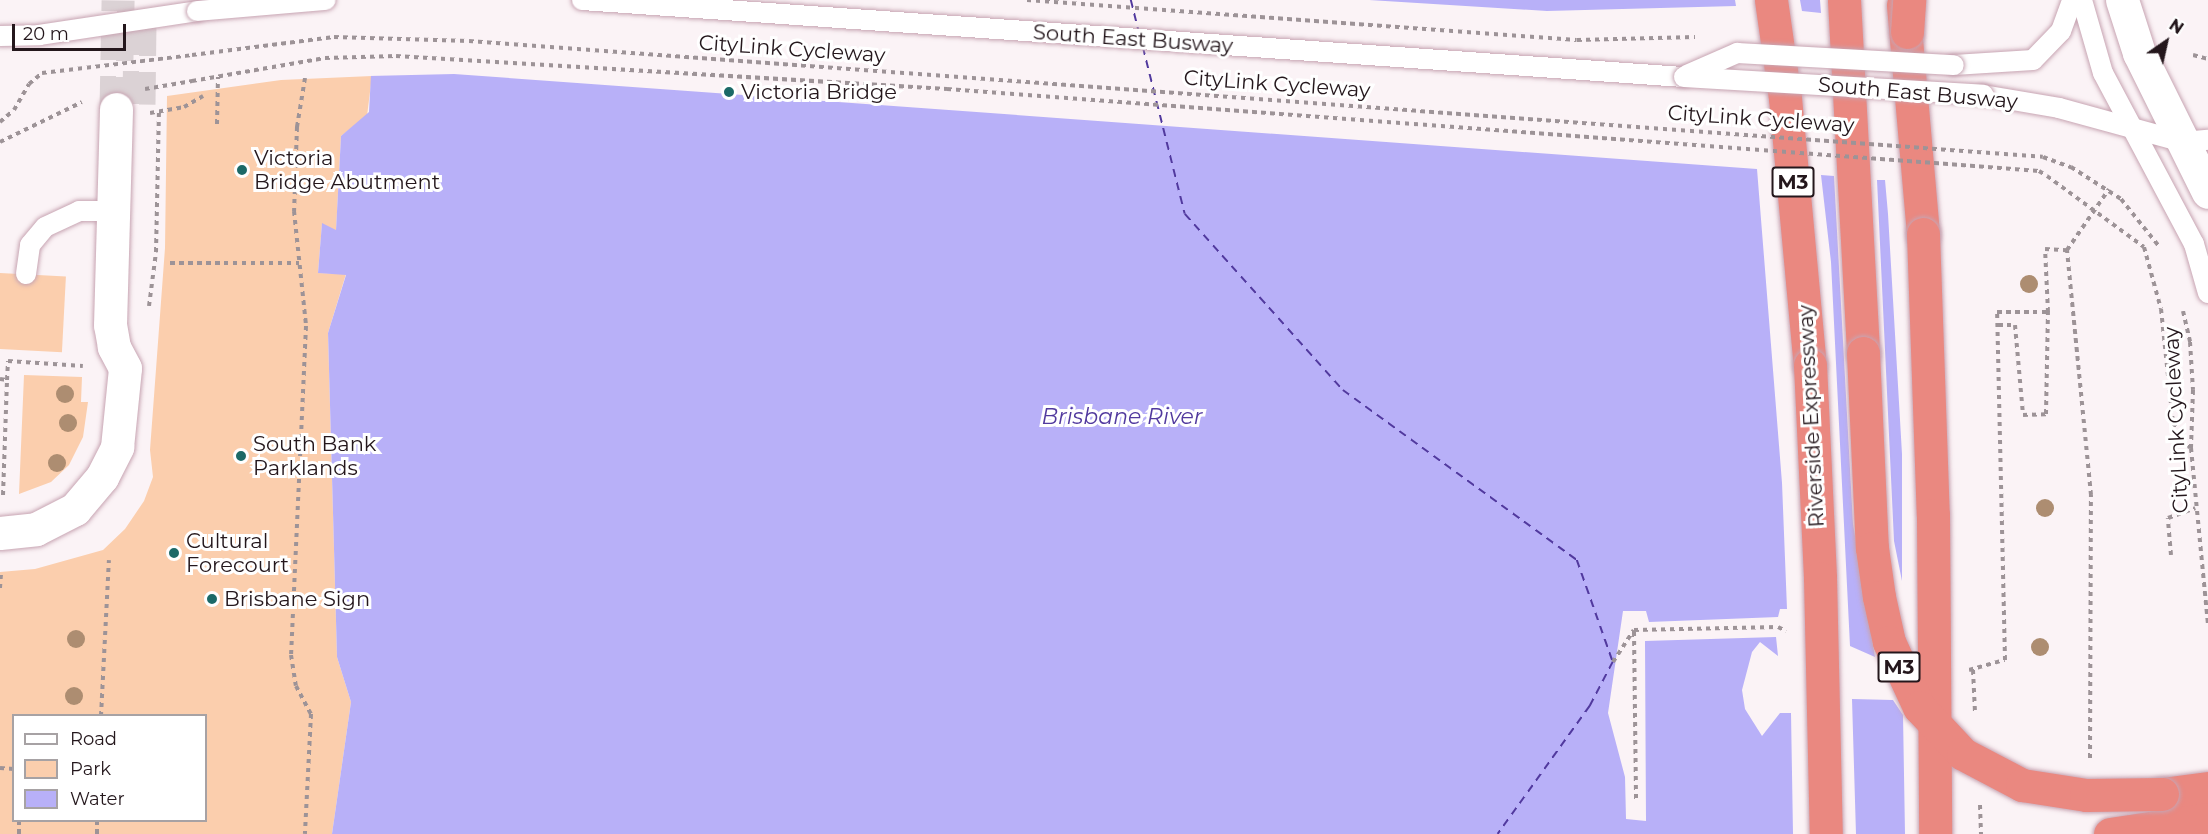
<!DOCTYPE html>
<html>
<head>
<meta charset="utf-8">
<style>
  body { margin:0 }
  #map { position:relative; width:2208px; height:834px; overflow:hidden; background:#fbf3f6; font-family:Montserrat,sans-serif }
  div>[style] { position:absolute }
  .green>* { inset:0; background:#fbcead; transform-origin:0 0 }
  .water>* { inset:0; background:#b8b0f8 }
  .pier>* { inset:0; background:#fbf3f6 }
  .ferry>* { height:1.5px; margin-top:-0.75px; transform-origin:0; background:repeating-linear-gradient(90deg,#51399e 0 8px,transparent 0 14px) }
  .street-tunnel>* { height:33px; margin-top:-16.5px; transform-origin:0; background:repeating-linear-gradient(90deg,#dbd2d5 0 33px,transparent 0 49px) }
  .path>* { height:4px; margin-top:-2px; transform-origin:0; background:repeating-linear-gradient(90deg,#9d9397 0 4.5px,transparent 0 9px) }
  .roads { filter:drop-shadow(0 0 2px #c7a4b2) drop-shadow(0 0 2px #c7a4b2) }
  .lane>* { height:20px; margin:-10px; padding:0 10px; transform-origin:10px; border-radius:10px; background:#fff }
  .street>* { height:33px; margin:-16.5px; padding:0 16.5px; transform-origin:16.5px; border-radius:16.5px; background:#fff }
  .highway>* { height:33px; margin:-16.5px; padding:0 16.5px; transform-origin:16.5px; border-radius:16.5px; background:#ea8880 }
  .path-bridge>* { height:4px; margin-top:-2px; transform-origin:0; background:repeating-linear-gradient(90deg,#9d9397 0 4.5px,transparent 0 9px) }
  .bridges { filter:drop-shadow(0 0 2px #c7a4b2) drop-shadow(0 0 2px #c7a4b2) }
  .lane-bridge>* { height:20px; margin:-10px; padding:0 10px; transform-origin:10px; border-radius:10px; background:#fff }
  .highway-bridge>* { height:33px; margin:-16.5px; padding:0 16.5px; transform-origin:16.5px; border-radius:16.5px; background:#ea8880 }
  .trees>* { width:18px; height:18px; margin:-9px; border-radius:50%; background:#ad8d71 }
  .dots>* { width:16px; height:16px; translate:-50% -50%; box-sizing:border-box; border:3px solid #fff; border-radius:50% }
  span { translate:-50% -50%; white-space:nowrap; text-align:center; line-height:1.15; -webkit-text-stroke:6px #fff; paint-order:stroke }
  .shield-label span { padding:2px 4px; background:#fff; border:2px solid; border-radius:4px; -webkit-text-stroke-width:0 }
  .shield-label { font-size:20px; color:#24171c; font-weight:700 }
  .street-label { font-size:21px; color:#24171c }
  .poi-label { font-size:21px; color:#24171c }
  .left { translate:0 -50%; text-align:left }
  .water-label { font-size:22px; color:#51399e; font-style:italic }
  .legend { position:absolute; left:12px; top:714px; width:195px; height:108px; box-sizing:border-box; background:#fff; border:2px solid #a7a2a4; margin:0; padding:8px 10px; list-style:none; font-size:18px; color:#24171c }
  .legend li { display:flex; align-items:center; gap:12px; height:30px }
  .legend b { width:30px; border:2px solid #a7a2a4 }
  .north { position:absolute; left:2136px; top:12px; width:60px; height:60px; -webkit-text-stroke:4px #fff; paint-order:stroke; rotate:34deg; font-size:16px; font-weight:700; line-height:24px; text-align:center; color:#24171c }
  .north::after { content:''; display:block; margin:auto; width:21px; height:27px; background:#24171c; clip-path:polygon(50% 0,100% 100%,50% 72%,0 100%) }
  .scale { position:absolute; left:12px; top:24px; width:114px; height:27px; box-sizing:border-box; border:3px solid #24171c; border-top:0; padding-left:8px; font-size:18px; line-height:21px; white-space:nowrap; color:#24171c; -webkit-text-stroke:4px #fff; paint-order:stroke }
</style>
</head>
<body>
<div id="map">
  <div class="green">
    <i style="clip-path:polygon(evenodd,372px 76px,367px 116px,341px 136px,336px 231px,322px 224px,318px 273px,346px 274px,328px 333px,337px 657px,351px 702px,332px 834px,0 834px,0 572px,35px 569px,103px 550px,125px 529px,144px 501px,153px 477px,150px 450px,165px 248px,167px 96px,281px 80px,372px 76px,14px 716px,206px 716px,206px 820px,14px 820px,14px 716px)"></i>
    <i style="left:0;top:273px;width:66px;height:76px;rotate:3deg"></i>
    <i style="clip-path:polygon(24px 375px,82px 377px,81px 402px,88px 402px,83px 437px,69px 465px,51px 482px,19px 494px)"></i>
  </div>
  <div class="water">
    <i style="clip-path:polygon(375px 0,1859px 0,1838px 15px,1909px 218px,1924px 834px,332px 834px,351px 702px,337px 657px,328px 333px,346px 275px,318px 273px,322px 223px,336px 230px,341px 136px,369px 112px)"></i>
  </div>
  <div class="pier">
    <i style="clip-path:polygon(evenodd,372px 0,1369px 0,1547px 11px,1736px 6px,1735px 0,1800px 0,1802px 11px,1821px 13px,1820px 0,1862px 0,1842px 16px,1912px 218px,1927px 834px,1905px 834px,1903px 715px,1893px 700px,1852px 699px,1856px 834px,1793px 834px,1791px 713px,1780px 713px,1762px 736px,1745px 709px,1742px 690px,1752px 652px,1760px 642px,1778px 656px,1776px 637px,1645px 641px,1646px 821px,1626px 819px,1625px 777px,1608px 713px,1623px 611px,1646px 611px,1649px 622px,1778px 617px,1780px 609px,1787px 609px,1782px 483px,1757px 169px,454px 74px,369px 76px,372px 0,1821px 175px,1834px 176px,1853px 524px,1875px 657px,1850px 646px,1831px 262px,1821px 175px,372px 0,1877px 180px,1885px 180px,1888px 214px,1902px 454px,1902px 581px,1894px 541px,1877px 180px)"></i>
  </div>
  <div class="ferry">
    <i style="left:1131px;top:0;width:32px;rotate:76deg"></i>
    <i style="left:1143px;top:47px;width:172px;rotate:75.9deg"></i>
    <i style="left:1185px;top:214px;width:237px;rotate:48.1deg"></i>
    <i style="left:1343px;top:390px;width:289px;rotate:36deg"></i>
    <i style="left:1577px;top:560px;width:108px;rotate:70.6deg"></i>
    <i style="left:1613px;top:662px;width:50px;rotate:117.6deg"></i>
    <i style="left:1590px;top:706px;width:158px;rotate:125.7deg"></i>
  </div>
  <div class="street-tunnel">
    <i style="left:139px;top:104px;width:84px;rotate:-89.3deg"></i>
    <i style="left:116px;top:109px;width:109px;rotate:-88.9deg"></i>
  </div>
  <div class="path">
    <i style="left:2193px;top:55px;width:16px;rotate:15deg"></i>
    <i style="left:305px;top:78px;width:50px;rotate:99.3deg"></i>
    <i style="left:297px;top:127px;width:84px;rotate:92deg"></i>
    <i style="left:294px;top:211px;width:116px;rotate:84deg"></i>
    <i style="left:306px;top:326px;width:329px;rotate:92.6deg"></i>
    <i style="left:291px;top:655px;width:31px;rotate:81deg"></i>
    <i style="left:296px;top:686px;width:32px;rotate:62deg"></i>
    <i style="left:311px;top:714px;width:120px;rotate:92.9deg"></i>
    <i style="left:145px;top:89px;width:48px;rotate:-9.7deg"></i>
    <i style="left:150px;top:113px;width:35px;rotate:-10deg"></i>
    <i style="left:184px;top:107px;width:22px;rotate:-30deg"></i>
    <i style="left:0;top:122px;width:18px;rotate:-41deg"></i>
    <i style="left:14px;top:110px;width:30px;rotate:-60deg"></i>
    <i style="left:29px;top:84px;width:17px;rotate:-40deg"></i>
    <i style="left:42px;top:73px;width:151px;rotate:-6.8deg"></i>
    <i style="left:217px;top:124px;width:47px;rotate:-88.8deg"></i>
    <i style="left:0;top:142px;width:91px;rotate:-26deg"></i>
    <i style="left:2043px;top:157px;width:30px;rotate:20deg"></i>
    <i style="left:2071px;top:167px;width:59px;rotate:32.6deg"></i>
    <i style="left:2121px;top:199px;width:59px;rotate:51.2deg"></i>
    <i style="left:2047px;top:176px;width:120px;rotate:36.2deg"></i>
    <i style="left:2144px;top:247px;width:64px;rotate:74.7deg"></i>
    <i style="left:2161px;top:309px;width:115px;rotate:84deg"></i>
    <i style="left:2173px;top:423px;width:30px;rotate:56deg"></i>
    <i style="left:170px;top:263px;width:129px"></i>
    <i style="left:149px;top:306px;width:54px;rotate:-82.6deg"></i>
    <i style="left:156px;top:252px;width:140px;rotate:-88.8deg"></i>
    <i style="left:2183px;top:311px;width:32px;rotate:77deg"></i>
    <i style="left:2190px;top:342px;width:48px;rotate:86.4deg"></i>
    <i style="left:2193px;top:390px;width:58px;rotate:92deg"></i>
    <i style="left:2191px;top:448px;width:177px;rotate:84.5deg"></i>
    <i style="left:1998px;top:325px;width:17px"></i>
    <i style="left:2015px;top:325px;width:90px;rotate:84.9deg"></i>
    <i style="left:2023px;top:415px;width:23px;rotate:-2deg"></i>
    <i style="left:2046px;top:414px;width:102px;rotate:-88.9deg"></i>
    <i style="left:0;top:379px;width:7px;rotate:8deg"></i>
    <i style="left:7px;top:380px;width:19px;rotate:-87deg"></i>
    <i style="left:8px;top:361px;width:75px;rotate:3.8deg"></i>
    <i style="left:3px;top:495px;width:115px;rotate:-88deg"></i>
    <i style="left:2171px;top:555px;width:37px;rotate:-95deg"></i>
    <i style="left:2168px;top:518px;width:29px;rotate:-20deg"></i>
    <i style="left:0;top:588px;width:16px;rotate:-86deg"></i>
    <i style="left:1634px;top:632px;width:167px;rotate:89.3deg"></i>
    <i style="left:1613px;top:662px;width:38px;rotate:-57deg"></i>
    <i style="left:1634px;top:630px;width:144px;rotate:-1.2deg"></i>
    <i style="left:1778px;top:627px;width:9px;rotate:27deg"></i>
    <i style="left:1969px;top:670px;width:37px;rotate:-16deg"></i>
    <i style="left:2005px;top:660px;width:348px;rotate:-91.3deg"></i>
    <i style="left:1997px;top:312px;width:51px"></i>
    <i style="left:2048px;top:312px;width:63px;rotate:-92.7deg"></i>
    <i style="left:2045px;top:249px;width:22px;rotate:3deg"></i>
    <i style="left:1973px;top:670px;width:43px;rotate:87.3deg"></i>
    <i style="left:101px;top:716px;width:156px;rotate:-87.1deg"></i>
    <i style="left:2090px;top:758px;width:263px;rotate:-89.8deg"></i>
    <i style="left:2091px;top:495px;width:246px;rotate:-95.6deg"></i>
    <i style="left:2067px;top:250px;width:74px;rotate:-55.5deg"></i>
    <i style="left:0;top:768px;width:14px;rotate:4deg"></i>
    <i style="left:1980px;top:805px;width:29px;rotate:88deg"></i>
    <i style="left:19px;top:834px;width:14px;rotate:-90deg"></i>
    <i style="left:97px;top:834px;width:14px;rotate:-90deg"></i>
  </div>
  <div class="roads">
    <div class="lane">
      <i style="left:582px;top:0;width:1105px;rotate:4deg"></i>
      <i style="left:2082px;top:0;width:76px;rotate:74deg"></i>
      <i style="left:2103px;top:73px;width:194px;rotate:62deg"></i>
      <i style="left:2194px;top:244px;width:51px;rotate:74.1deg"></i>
      <i style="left:0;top:36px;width:39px;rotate:-1deg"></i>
      <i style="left:39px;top:35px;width:160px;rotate:-8.6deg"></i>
      <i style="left:1954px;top:65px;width:79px;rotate:-3.6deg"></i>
      <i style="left:2033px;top:60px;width:40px;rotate:-46deg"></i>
      <i style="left:2061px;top:31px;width:33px;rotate:-70deg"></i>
      <i style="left:1983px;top:95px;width:77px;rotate:9.7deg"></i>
      <i style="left:2059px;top:108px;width:129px;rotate:15.3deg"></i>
      <i style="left:2183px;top:142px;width:25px;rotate:-5deg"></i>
      <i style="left:26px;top:274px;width:29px;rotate:-82deg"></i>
      <i style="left:30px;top:245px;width:23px;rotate:-50deg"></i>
      <i style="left:45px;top:227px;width:38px;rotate:-25deg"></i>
      <i style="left:79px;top:211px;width:35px"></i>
    </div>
    <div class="street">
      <i style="left:2122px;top:0;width:56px;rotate:72.2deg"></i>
      <i style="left:2139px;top:53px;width:155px;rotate:63.6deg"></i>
      <i style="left:0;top:533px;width:36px;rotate:-6deg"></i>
      <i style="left:36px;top:529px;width:44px;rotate:-27.1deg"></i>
      <i style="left:75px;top:509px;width:42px;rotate:-49.8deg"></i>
      <i style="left:102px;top:477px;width:34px;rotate:-63deg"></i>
      <i style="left:117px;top:447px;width:79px;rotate:-84.2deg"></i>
      <i style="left:125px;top:368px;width:24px;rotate:-118deg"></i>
      <i style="left:114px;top:347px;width:22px;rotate:-100deg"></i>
      <i style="left:110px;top:325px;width:216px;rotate:-88.4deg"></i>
    </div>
    <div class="highway">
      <i style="left:1771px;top:0;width:99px;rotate:81.9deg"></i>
      <i style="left:1785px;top:98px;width:268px;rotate:84.7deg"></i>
      <i style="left:1844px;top:0;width:354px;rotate:86.9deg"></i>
      <i style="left:1903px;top:5px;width:230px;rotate:85deg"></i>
      <i style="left:2162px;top:794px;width:46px;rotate:-7.4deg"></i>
      <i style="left:2110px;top:834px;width:99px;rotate:-8.7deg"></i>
    </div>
  </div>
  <div class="path-bridge">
    <i style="left:1027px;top:0;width:551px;rotate:4.16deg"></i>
    <i style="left:1577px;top:40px;width:118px;rotate:-1.5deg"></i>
    <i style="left:192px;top:55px;width:143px;rotate:-7.2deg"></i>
    <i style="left:334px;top:37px;width:135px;rotate:1.7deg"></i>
    <i style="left:469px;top:41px;width:1578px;rotate:4.21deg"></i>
    <i style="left:192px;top:81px;width:135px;rotate:-9.8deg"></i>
    <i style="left:325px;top:58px;width:71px;rotate:-1.6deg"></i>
    <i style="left:396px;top:56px;width:552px;rotate:3.43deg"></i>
    <i style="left:947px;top:89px;width:1095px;rotate:4.29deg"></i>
    <i style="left:2039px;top:171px;width:9px;rotate:32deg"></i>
  </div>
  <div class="bridges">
    <div class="lane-bridge">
      <i style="left:197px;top:11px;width:129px;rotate:-4.9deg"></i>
      <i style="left:1687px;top:75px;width:55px;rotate:-23.7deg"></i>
      <i style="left:1737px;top:53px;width:217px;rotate:3.2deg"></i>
      <i style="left:1684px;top:77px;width:300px;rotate:3.4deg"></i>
    </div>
    <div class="highway-bridge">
      <i style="left:1907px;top:32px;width:32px;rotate:-86deg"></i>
      <i style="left:1923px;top:234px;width:281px;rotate:88deg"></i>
      <i style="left:1933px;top:515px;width:319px;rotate:89.6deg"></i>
      <i style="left:1863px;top:353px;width:195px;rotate:87.4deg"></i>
      <i style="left:1872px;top:548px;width:49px;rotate:81.9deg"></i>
      <i style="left:1879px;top:597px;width:46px;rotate:77.5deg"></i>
      <i style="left:1889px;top:642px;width:72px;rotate:65.2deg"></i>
      <i style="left:1919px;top:707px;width:64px;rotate:46.9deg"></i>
      <i style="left:1963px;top:754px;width:67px;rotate:27.7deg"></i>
      <i style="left:2022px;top:785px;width:65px;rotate:8.9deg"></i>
      <i style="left:2086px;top:795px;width:76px;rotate:-0.8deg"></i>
      <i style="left:1810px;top:365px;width:213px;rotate:87.3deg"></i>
      <i style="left:1820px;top:578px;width:256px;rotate:88.7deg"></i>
    </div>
  </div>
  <div class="trees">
    <i style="left:2029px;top:284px"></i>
    <i style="left:65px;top:394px"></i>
    <i style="left:68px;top:423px"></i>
    <i style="left:57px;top:463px"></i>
    <i style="left:2045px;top:508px"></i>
    <i style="left:76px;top:639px"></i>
    <i style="left:2040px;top:647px"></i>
    <i style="left:74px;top:696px"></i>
  </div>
  <div class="dots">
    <i style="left:729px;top:92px;background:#1c6967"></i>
    <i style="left:242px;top:170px;background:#1c6967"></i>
    <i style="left:241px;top:456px;background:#1c6967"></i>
    <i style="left:174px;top:553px;background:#1c6967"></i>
    <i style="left:212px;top:599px;background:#1c6967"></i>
  </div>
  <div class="shield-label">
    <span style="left:1793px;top:182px">M3</span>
    <span style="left:1899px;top:667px">M3</span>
  </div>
  <div class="street-label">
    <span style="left:1133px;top:39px;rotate:4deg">South East Busway</span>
    <span style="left:792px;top:49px;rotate:4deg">CityLink Cycleway</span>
    <span style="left:1277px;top:84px;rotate:4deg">CityLink Cycleway</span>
    <span style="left:1918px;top:93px;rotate:5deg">South East Busway</span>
    <span style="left:1761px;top:119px;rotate:4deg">CityLink Cycleway</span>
    <span style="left:1811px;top:416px;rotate:-93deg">Riverside Expressway</span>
    <span style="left:2176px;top:420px;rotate:-93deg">CityLink Cycleway</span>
  </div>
  <div class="poi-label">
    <span class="left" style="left:741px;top:92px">Victoria Bridge</span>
    <span class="left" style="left:254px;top:170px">Victoria<br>Bridge Abutment</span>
    <span class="left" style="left:253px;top:456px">South Bank<br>Parklands</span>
    <span class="left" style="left:186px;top:553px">Cultural<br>Forecourt</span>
    <span class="left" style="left:224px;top:599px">Brisbane Sign</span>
  </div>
  <div class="water-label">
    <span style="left:1122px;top:417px">Brisbane River</span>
  </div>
  <ul class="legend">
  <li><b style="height:8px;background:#fff"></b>Road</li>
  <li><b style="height:16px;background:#fbcead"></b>Park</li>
  <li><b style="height:16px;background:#b8b0f8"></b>Water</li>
  </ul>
  <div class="north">N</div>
  <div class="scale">20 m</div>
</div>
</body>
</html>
